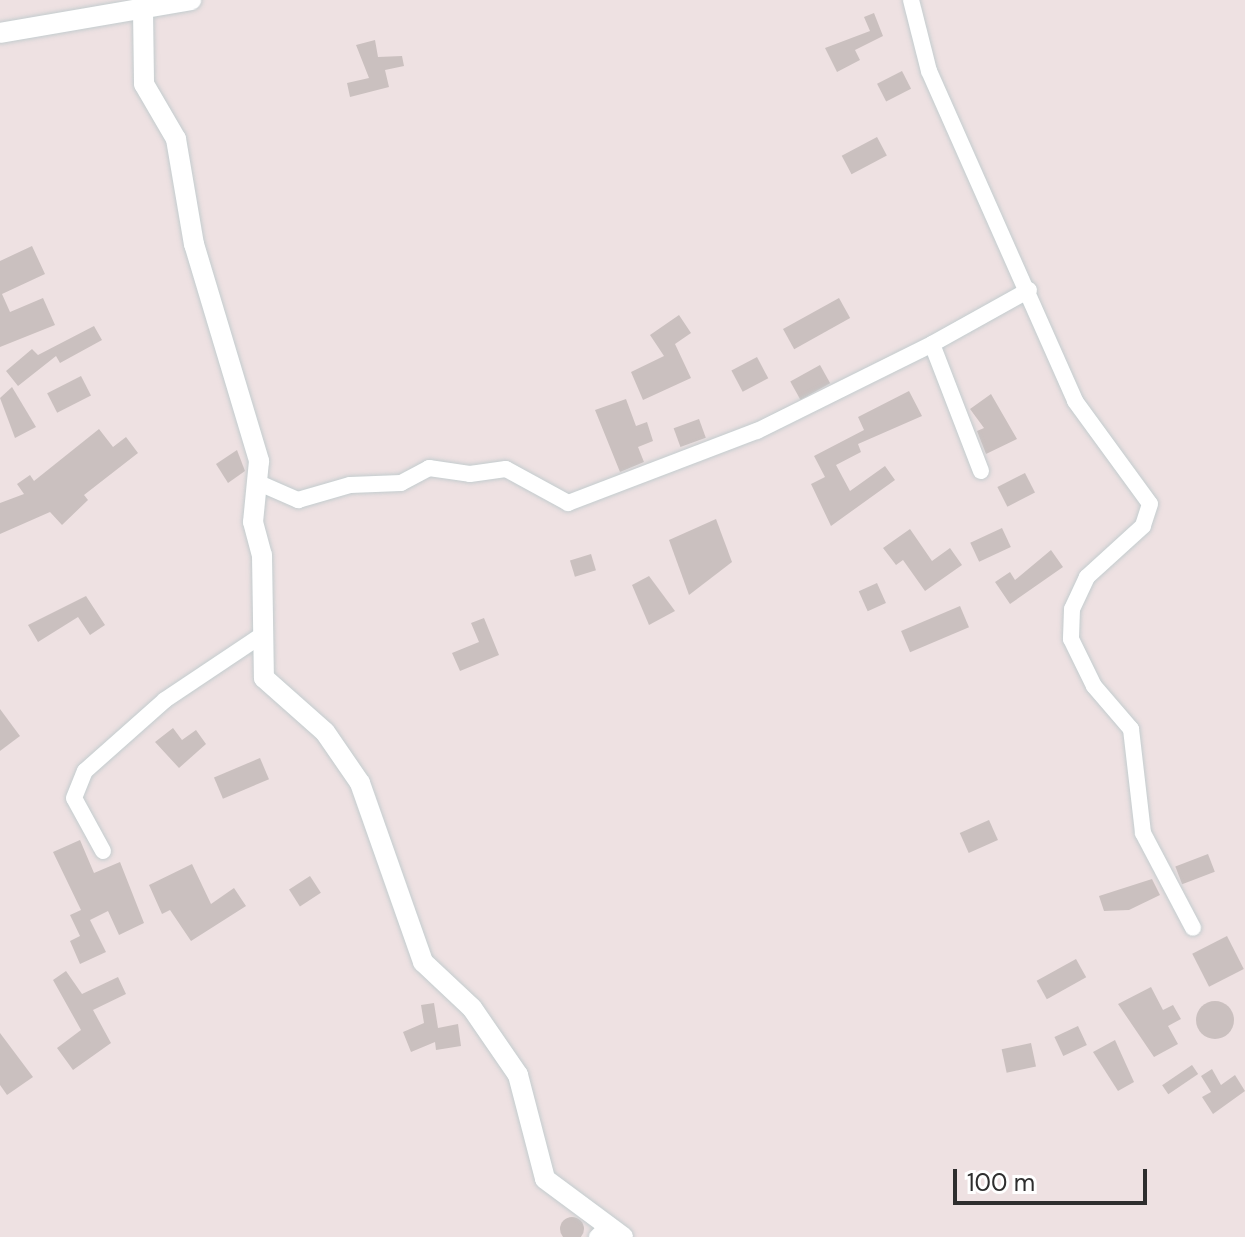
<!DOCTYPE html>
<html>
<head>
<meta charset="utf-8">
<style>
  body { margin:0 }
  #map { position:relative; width:1245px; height:1237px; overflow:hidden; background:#eee1e2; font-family:"DM Sans",sans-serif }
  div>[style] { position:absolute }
  .building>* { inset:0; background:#cac0bf; transform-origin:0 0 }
  .round { border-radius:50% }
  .roads { filter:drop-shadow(0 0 2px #c3ccce) drop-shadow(0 0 2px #c3ccce) }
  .minor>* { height:16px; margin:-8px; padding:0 8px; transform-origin:8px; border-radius:8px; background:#fff }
  .tertiary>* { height:20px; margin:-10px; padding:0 10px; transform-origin:10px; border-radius:10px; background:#fff }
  span { translate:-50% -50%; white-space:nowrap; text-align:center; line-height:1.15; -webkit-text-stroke:7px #fff; paint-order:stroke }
  .scale { position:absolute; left:953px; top:1169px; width:194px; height:36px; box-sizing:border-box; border:4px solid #2e2e2e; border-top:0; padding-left:10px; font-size:24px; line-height:28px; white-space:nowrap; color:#2e2e2e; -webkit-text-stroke:6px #fff; paint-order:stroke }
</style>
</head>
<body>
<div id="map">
  <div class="building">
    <i style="clip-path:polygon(874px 13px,883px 36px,855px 50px,860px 60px,837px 72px,825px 48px,870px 31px,864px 17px)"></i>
    <i style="clip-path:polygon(375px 40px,378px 57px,402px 56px,404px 66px,385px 70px,389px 87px,350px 97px,347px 83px,369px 78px,356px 45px)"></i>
    <i style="left:902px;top:71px;width:20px;height:28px;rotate:63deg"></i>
    <i style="left:877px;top:137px;width:21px;height:40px;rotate:62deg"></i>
    <i style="clip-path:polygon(32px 246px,45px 274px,2px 294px,10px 312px,43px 298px,55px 325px,0 347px,0 261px)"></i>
    <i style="left:839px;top:298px;width:23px;height:64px;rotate:61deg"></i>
    <i style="clip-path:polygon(679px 315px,691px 333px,675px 344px,691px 378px,643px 400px,631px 372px,664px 356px,650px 335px)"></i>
    <i style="clip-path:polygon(94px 326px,102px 340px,60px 363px,56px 356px,18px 386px,6px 371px,32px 349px,38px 355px)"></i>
    <i style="left:757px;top:357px;width:24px;height:29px;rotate:62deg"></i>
    <i style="left:820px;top:365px;width:21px;height:34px;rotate:61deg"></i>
    <i style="left:81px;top:376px;width:22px;height:38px;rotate:63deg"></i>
    <i style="clip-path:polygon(12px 387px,36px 427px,15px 438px,0 398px)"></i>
    <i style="clip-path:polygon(909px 391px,922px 416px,858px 444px,861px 452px,836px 465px,850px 491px,885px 466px,895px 480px,831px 526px,811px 484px,825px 477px,814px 456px,864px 430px,858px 417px)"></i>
    <i style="clip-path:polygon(991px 394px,1017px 439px,986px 454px,977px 431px,984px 428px,970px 409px)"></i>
    <i style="clip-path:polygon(626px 399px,636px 426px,647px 422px,653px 441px,638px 447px,644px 462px,620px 472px,595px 410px)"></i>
    <i style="left:699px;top:419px;width:20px;height:27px;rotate:70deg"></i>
    <i style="clip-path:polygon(99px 429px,113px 447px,126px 437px,138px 453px,84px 495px,88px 500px,62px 525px,50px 512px,0 534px,0 503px,24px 494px,17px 484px,30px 475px,34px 481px)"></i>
    <i style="clip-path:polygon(237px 450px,245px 471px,228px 483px,216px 464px)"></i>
    <i style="left:1025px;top:473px;width:22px;height:31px;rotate:63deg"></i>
    <i style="clip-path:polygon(716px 519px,732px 562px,689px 595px,669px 540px)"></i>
    <i style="left:1002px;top:528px;width:21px;height:35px;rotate:65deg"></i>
    <i style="clip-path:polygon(910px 529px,932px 561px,950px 548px,962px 565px,925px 591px,903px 560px,896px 565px,883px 548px)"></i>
    <i style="clip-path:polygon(1051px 550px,1063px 567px,1010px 604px,995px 582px,1010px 572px,1015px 580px)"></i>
    <i style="left:591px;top:554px;width:17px;height:22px;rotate:73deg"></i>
    <i style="clip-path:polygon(649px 576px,675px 611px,649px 625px,632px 585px)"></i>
    <i style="left:877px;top:583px;width:22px;height:20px;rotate:66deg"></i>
    <i style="clip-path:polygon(86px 596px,105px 625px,90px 635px,78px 617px,38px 642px,28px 625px)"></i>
    <i style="left:960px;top:606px;width:23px;height:64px;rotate:67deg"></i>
    <i style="clip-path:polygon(484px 618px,499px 655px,460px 671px,452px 653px,479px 642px,471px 623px)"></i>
    <i style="clip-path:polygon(0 709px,20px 736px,0 751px)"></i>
    <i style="clip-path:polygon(173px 728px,182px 740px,196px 730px,206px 744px,179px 768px,155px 742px)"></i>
    <i style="left:260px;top:758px;width:23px;height:50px;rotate:67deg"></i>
    <i style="left:989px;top:820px;width:22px;height:32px;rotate:66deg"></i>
    <i style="clip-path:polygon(80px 840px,94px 873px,120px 862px,144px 923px,119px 935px,108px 911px,90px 920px,106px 952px,80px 964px,70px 941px,80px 936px,70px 915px,81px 910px,53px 852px)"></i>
    <i style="left:1208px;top:854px;width:19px;height:35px;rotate:69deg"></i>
    <i style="clip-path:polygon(192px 864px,211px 904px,234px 888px,246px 906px,191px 941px,170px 910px,162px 914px,149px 885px)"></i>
    <i style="left:310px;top:876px;width:20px;height:25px;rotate:57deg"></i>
    <i style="clip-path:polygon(1152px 879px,1160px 895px,1129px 910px,1104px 911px,1099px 896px)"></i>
    <i style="left:1227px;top:936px;width:37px;height:39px;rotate:63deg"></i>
    <i style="left:1076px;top:959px;width:21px;height:45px;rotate:61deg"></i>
    <i style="clip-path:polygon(66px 971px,82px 994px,118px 977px,126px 994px,93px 1010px,111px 1043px,73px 1070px,57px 1048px,81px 1030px,53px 980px)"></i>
    <i style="clip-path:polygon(1151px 987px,1163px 1010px,1173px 1005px,1181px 1019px,1168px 1026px,1178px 1044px,1154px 1057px,1118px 1004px)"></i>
    <i class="round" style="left:1196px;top:1001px;width:38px;height:38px"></i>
    <i style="clip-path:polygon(434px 1003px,438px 1028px,458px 1024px,461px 1046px,436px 1050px,435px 1042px,411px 1052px,403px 1032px,424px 1023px,421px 1005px)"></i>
    <i style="left:1078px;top:1026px;width:21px;height:26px;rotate:65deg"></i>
    <i style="clip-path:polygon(0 1033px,33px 1077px,7px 1095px,0 1085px)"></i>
    <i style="clip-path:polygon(1115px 1040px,1134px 1082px,1118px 1091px,1093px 1052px)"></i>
    <i style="left:1031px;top:1043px;width:24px;height:30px;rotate:78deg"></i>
    <i style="left:1192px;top:1065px;width:11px;height:36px;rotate:56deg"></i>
    <i style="clip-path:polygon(1212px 1069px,1221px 1085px,1235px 1075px,1245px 1091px,1213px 1114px,1202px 1097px,1211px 1092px,1201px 1076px)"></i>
    <i class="round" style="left:560px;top:1217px;width:24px;height:24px"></i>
  </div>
  <div class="roads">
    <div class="minor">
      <i style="left:911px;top:0;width:73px;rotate:75.8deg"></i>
      <i style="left:929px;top:71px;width:361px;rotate:66.1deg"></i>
      <i style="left:1075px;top:401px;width:127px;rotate:53.9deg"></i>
      <i style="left:1150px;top:504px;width:23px;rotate:108deg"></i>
      <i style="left:1143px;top:526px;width:76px;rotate:137.7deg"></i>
      <i style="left:1087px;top:577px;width:35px;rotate:115deg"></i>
      <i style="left:1072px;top:609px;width:30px;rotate:92deg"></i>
      <i style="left:1071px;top:639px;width:52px;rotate:63.9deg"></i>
      <i style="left:1094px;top:686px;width:57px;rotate:49.3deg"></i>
      <i style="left:1131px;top:729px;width:105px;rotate:83.4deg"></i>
      <i style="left:1143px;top:833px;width:107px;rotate:62.2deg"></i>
      <i style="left:981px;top:471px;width:136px;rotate:-111.1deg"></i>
      <i style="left:932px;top:344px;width:111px;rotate:-29.1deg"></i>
      <i style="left:259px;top:483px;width:43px;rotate:23.6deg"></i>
      <i style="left:298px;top:500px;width:54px;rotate:-16.1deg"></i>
      <i style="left:350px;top:485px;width:51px;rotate:-2.2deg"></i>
      <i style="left:401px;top:483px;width:32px;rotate:-28deg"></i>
      <i style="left:429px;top:468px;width:41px;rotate:8.3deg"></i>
      <i style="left:470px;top:474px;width:36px;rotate:-8deg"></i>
      <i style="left:506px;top:469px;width:71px;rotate:28.7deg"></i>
      <i style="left:568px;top:503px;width:202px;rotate:-20.9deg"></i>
      <i style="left:757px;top:431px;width:195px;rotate:-26.4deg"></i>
      <i style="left:103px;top:851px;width:60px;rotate:-118.7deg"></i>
      <i style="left:74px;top:798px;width:29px;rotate:-68deg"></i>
      <i style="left:85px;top:771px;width:107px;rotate:-41.6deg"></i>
      <i style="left:165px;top:700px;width:113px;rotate:-33.8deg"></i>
      <i style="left:597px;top:1237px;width:17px;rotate:-45deg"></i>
    </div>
    <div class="tertiary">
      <i style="left:143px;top:10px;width:74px;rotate:89.2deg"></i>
      <i style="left:144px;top:84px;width:64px;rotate:59.8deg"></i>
      <i style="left:176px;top:139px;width:107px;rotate:80.3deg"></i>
      <i style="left:194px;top:244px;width:227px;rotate:73.3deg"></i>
      <i style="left:259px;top:461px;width:61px;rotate:95.6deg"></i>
      <i style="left:253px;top:522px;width:34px;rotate:75deg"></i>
      <i style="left:262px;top:555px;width:123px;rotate:89.1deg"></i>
      <i style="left:264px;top:678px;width:81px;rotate:41.5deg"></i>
      <i style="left:325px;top:732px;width:62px;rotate:55.5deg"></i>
      <i style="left:360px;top:783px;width:190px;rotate:70.6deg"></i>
      <i style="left:423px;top:962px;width:67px;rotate:43.2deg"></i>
      <i style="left:472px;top:1008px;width:81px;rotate:55.5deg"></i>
      <i style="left:518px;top:1075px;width:107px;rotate:75.4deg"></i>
      <i style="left:545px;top:1179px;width:97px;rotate:36.6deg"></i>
      <i style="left:0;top:33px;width:194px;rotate:-9.8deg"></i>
    </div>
  </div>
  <div class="scale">100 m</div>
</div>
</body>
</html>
